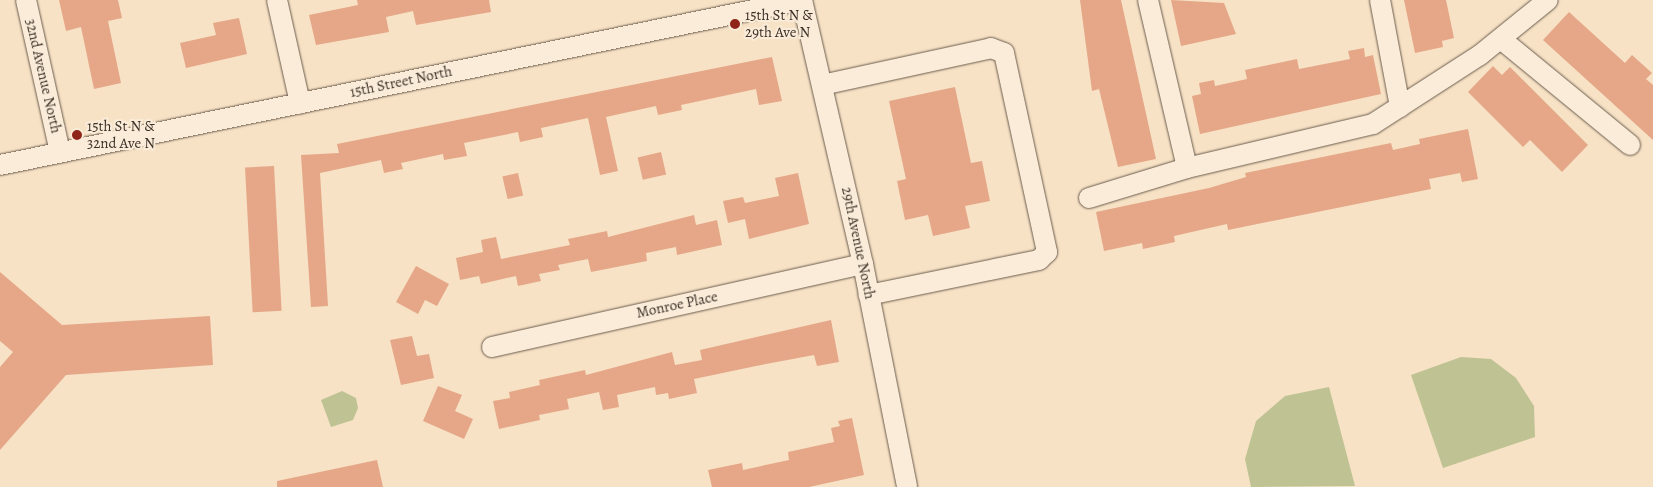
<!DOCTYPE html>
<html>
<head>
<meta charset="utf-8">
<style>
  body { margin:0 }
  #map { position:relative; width:1653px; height:487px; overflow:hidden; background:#f7e2c5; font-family:Alegreya,serif }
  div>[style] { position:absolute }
  .green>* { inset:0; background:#bfc293 }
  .building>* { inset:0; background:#e5a788; transform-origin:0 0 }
  .roads { filter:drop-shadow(0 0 1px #6b5c4e) drop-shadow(0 0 1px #6b5c4e) }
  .minor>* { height:20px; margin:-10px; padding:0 10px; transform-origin:10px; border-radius:10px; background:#faecd9 }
  .dots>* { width:14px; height:14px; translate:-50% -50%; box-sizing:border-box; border:2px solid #faecd9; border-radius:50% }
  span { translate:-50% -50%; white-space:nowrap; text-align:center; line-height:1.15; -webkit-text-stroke:4px #faecd9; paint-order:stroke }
  .poi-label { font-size:15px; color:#3c3027 }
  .left { translate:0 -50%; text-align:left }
  .street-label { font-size:15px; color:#3c3027 }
</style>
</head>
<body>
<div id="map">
  <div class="green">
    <i style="clip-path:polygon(1461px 357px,1491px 359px,1516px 378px,1534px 406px,1535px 437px,1443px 468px,1411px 375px)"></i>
    <i style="clip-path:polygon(1329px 387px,1355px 486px,1251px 487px,1245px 459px,1256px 421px,1285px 396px)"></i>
    <i style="clip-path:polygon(342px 391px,356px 398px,358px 408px,353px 420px,331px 427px,321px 400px)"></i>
  </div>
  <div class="building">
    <i style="clip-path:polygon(59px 0,118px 0,122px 18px,108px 21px,121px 83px,94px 89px,81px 27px,66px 31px)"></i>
    <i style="clip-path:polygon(357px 0,489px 0,491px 12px,416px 25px,413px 11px,386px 17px,389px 32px,316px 45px,309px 15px,358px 5px)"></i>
    <i style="clip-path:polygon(1080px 0,1121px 0,1156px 159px,1118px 167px,1099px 89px,1092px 91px)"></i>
    <i style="clip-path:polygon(1171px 0,1224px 3px,1236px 34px,1181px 46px)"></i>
    <i style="clip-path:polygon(1404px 0,1446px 0,1454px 38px,1442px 41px,1443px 47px,1415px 53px)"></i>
    <i style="clip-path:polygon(1569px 12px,1625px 63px,1632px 55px,1652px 73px,1646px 79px,1653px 85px,1653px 140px,1543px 40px)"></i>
    <i style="clip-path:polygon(239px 18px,247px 54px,186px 68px,180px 43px,216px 35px,213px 23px)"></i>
    <i style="clip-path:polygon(1364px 48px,1365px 57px,1373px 55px,1381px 94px,1200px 134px,1192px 96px,1201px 94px,1199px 83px,1214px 80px,1215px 86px,1247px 79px,1245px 70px,1297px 59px,1299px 69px,1350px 59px,1348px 51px)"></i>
    <i style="clip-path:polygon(772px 57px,782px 101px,759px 105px,756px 89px,681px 105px,682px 110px,658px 115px,656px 106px,606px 117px,618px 171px,600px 175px,588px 118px,541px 128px,543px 137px,520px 142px,518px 132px,464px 143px,467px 156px,444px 160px,443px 154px,401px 163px,403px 169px,384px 173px,381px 160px,320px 173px,328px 306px,311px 307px,301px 155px,339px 153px,337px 144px)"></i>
    <i style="clip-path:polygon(1493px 66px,1502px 75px,1510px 67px,1588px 145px,1562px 172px,1530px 140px,1523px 147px,1468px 92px)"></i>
    <i style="clip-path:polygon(955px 87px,971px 163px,982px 161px,990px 201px,965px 206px,970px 228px,933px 236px,928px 215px,905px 220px,897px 181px,906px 179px,889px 101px)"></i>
    <i style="clip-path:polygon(1468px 129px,1478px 179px,1462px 182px,1460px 173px,1429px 179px,1431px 189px,1228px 230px,1227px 224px,1174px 236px,1175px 242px,1143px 249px,1142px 243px,1104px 251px,1096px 212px,1209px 188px,1246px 177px,1245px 173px,1391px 143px,1393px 150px,1420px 144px,1419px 139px)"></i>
    <i style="left:661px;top:152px;width:23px;height:24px;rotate:77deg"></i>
    <i style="left:274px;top:166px;width:145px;height:29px;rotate:87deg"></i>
    <i style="left:518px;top:173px;width:23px;height:16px;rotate:77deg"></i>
    <i style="clip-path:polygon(798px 173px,809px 224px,749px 239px,745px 219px,728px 223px,723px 201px,743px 197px,745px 203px,779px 196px,775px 178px)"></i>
    <i style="clip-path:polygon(694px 215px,696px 225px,717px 220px,722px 245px,677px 255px,676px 247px,646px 253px,647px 261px,591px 272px,588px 259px,558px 265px,560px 270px,539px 274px,541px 281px,518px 286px,516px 276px,481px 284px,479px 276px,460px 280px,456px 258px,483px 252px,481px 240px,496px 237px,501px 259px,570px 245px,568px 239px,607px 231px,608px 237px)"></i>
    <i style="clip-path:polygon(416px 266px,449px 284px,437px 306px,425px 300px,418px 314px,396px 302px)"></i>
    <i style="clip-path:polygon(0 272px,62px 325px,210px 316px,213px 365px,66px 375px,0 450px,0 367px,13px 352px,0 341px)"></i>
    <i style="clip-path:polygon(831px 320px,839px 362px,817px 366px,814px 355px,756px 366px,694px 379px,697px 393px,669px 399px,668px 393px,656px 395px,655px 387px,617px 395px,619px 407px,603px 410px,599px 392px,567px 399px,569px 409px,539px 415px,540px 420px,499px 429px,493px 401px,510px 398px,509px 392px,540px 385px,539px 380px,585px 370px,586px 375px,672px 352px,675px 365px,702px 360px,700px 350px)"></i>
    <i style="clip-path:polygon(412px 336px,417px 356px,429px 354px,434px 378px,401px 385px,390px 340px)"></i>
    <i style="clip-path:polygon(438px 386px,462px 395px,455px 411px,473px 419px,464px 439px,423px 421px)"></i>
    <i style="clip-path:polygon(852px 418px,864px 475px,809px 487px,712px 487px,708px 470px,742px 463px,743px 470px,789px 460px,788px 452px,834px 442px,831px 428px,840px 426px,838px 421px)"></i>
    <i style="clip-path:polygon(377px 460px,383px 487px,277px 487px,277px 481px)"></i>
  </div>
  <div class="roads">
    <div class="minor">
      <i style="left:26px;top:0;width:156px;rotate:77.4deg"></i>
      <i style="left:277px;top:0;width:106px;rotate:77.4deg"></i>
      <i style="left:802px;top:0;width:271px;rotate:77deg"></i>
      <i style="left:863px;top:264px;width:227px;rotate:78.8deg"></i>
      <i style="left:1148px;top:0;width:172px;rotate:76.9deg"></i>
      <i style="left:1380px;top:0;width:109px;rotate:79.4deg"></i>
      <i style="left:1501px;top:39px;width:167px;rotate:39.4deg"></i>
      <i style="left:822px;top:85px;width:173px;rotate:-12.3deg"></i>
      <i style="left:991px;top:48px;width:14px;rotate:21deg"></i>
      <i style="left:1004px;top:53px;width:204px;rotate:77.8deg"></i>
      <i style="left:1047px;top:252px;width:11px;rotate:135deg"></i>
      <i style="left:1039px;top:260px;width:174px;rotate:168.4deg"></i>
      <i style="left:0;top:165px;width:819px;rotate:-11.63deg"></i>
      <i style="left:1089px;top:198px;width:102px;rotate:-17deg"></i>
      <i style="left:1187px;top:168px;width:191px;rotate:-13.3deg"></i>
      <i style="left:1373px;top:124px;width:127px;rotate:-32.8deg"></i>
      <i style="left:1480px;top:55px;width:87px;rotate:-39deg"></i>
      <i style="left:492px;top:347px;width:380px;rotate:-12.6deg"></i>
    </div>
  </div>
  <div class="dots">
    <i style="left:735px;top:24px;background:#8f2418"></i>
    <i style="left:77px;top:135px;background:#8f2418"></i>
  </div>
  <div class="poi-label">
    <span class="left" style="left:745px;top:24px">15th St N &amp;<br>29th Ave N</span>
    <span class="left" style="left:87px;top:135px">15th St N &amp;<br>32nd Ave N</span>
  </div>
  <div class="street-label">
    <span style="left:43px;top:76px;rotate:77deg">32nd Avenue North</span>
    <span style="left:401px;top:82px;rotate:-12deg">15th Street North</span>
    <span style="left:858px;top:243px;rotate:78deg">29th Avenue North</span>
    <span style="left:677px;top:305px;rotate:-12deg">Monroe Place</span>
  </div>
</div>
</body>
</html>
